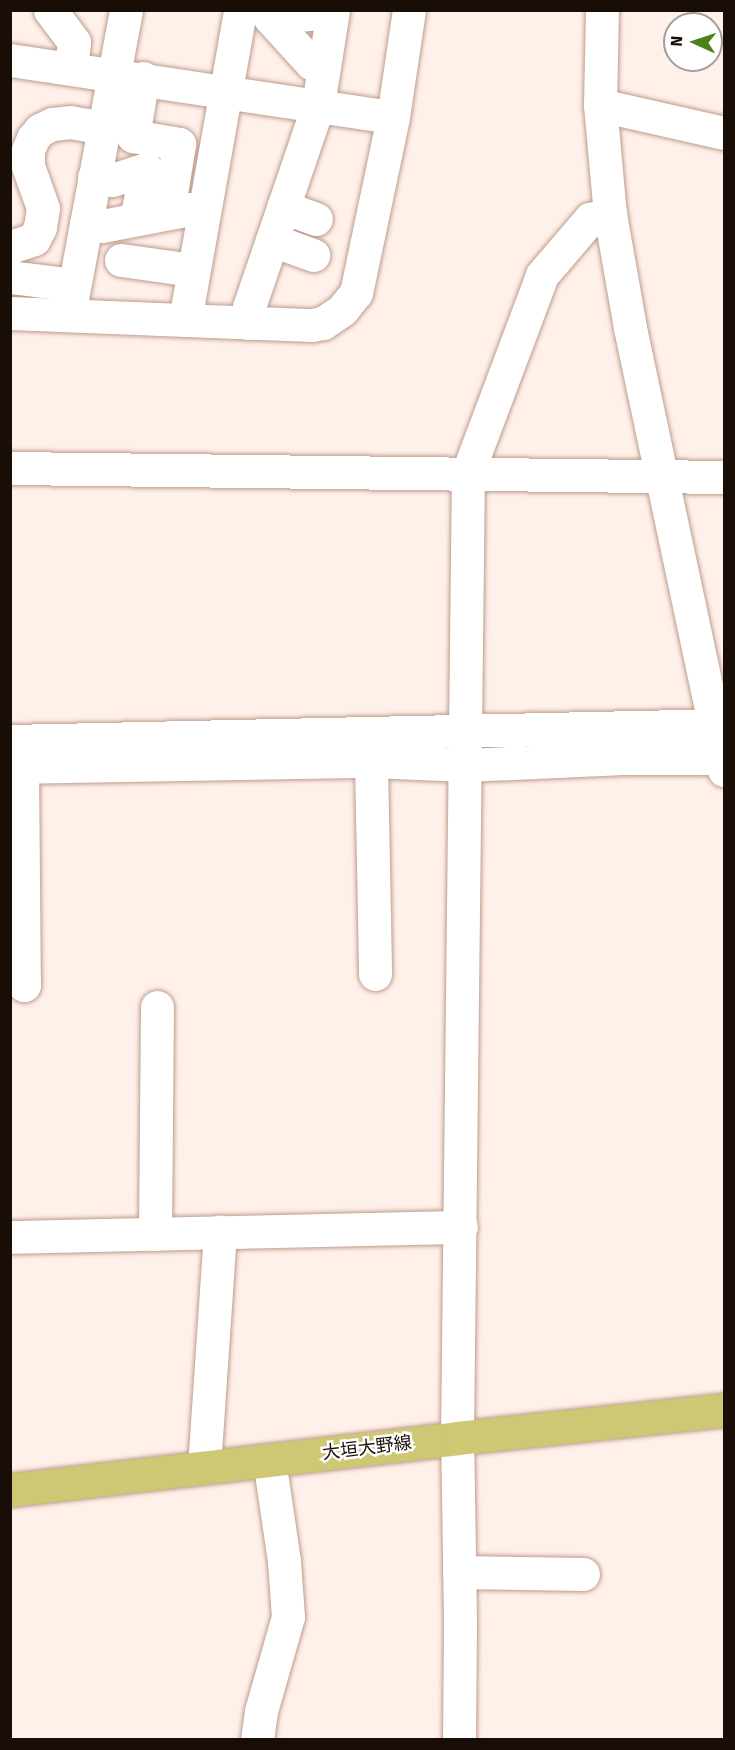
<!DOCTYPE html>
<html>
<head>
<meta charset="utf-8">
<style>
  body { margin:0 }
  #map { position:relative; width:735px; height:1750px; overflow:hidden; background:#fff0e9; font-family:"Fira Sans","Noto Sans JP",sans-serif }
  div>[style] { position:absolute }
  .roads { filter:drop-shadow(0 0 2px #bd9c8b) drop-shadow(0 0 2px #bd9c8b) }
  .minor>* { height:33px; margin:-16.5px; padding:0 16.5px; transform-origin:16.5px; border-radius:16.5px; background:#fff }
  .major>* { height:33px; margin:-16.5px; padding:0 16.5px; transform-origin:16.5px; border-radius:16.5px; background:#cec774 }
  span { translate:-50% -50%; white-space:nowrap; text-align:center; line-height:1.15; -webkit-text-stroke:5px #fff; paint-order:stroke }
  .street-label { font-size:18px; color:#180d07 }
  .frame { position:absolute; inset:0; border:12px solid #180d07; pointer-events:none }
  .north { position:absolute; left:663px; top:12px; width:60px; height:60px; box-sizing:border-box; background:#fff; border:2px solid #a39e9c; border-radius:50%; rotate:273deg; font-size:16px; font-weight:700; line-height:24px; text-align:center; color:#180d07 }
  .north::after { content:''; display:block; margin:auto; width:21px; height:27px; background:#4d8218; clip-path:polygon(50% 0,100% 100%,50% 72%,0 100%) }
</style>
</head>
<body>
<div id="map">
  <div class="roads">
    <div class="minor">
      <i style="left:50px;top:10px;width:40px;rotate:53deg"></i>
      <i style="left:74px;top:42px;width:26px;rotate:97deg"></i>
      <i style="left:602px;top:10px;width:95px;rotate:91.2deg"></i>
      <i style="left:600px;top:105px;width:109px;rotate:84.8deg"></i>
      <i style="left:610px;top:214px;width:116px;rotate:80deg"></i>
      <i style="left:630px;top:328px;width:452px;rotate:78deg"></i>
      <i style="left:10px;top:60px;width:387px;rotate:8.5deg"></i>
      <i style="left:324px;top:66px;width:13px;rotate:-167deg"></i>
      <i style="left:311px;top:63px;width:61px;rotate:-132.3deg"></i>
      <i style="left:270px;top:18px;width:48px;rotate:-5.9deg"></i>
      <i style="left:318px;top:13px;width:14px;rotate:8deg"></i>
      <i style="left:143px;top:78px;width:59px;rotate:99.8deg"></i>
      <i style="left:133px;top:136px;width:47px;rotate:9.9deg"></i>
      <i style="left:179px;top:144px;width:69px;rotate:99.2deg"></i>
      <i style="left:600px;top:105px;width:127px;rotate:12.7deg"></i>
      <i style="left:94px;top:177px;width:18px;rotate:9deg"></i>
      <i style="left:112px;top:180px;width:36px;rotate:-18deg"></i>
      <i style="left:146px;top:169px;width:51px;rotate:101.3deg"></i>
      <i style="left:283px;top:207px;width:35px;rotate:20deg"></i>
      <i style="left:86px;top:223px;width:16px;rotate:11deg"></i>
      <i style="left:102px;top:226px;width:90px;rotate:-10.9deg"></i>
      <i style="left:272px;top:240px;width:44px;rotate:20.1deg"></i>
      <i style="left:10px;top:247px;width:25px;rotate:-18deg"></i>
      <i style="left:34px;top:239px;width:13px;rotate:-63deg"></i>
      <i style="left:40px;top:227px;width:19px;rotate:-81deg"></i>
      <i style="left:43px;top:208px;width:45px;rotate:-109.7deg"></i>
      <i style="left:28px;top:166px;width:16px;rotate:-90deg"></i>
      <i style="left:28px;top:150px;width:13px;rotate:-67deg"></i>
      <i style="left:33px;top:138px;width:11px;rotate:-49deg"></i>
      <i style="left:40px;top:130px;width:13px;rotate:-27deg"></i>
      <i style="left:52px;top:124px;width:18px;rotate:-6deg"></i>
      <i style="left:70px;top:122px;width:35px;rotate:10deg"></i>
      <i style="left:121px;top:260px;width:73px;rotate:7.9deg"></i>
      <i style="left:10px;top:277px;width:64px;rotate:7.1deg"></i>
      <i style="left:10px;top:313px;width:302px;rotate:2.3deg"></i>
      <i style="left:312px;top:325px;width:11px;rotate:-10deg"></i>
      <i style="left:323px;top:323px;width:23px;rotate:-34deg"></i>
      <i style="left:342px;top:310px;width:22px;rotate:-51deg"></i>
      <i style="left:356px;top:293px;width:180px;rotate:-78.1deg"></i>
      <i style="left:393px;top:117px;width:108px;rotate:-81.5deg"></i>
      <i style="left:69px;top:315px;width:310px;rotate:-79.4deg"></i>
      <i style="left:185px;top:320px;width:315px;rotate:-79.9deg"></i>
      <i style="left:249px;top:323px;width:16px;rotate:-90deg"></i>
      <i style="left:249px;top:307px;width:213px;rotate:-71.1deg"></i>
      <i style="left:318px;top:105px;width:96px;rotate:-81deg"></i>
      <i style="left:10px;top:468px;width:714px;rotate:0.72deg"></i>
      <i style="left:10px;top:741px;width:714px;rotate:-1.28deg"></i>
      <i style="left:371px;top:761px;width:213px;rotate:88.9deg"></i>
      <i style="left:10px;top:767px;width:361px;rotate:-1deg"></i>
      <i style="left:371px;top:761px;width:94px;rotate:2.4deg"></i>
      <i style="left:465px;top:765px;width:159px;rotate:-2.5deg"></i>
      <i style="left:624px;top:758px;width:100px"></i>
      <i style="left:22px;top:767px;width:218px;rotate:89.5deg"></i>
      <i style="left:24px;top:985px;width:4px;rotate:-90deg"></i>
      <i style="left:155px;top:1234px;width:227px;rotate:-89.5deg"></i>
      <i style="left:10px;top:1237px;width:451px;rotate:-1.3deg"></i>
      <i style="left:204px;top:1467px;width:236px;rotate:-86.1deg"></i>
      <i style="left:459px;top:1572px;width:124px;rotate:0.9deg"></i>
      <i style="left:257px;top:1740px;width:29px;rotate:-82deg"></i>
      <i style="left:261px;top:1711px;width:98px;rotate:-74deg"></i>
      <i style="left:288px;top:1617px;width:56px;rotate:-94.1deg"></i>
      <i style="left:284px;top:1561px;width:102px;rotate:-98.4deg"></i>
      <i style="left:459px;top:1740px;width:120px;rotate:-89.5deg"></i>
      <i style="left:460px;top:1620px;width:182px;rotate:-90.9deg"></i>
      <i style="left:457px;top:1438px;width:966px;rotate:-89.35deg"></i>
      <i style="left:468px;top:472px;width:210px;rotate:-69.4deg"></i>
      <i style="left:542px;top:275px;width:74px;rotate:-49.4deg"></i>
      <i style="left:590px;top:219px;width:21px;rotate:-14deg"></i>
    </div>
    <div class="major">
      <i style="left:10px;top:1490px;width:450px;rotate:-6.6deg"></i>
      <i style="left:457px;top:1438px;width:268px;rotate:-6deg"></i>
    </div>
  </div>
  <div class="street-label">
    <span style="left:367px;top:1448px;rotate:-7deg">大垣大野線</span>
  </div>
  <div class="frame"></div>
  <div class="north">N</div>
</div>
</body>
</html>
